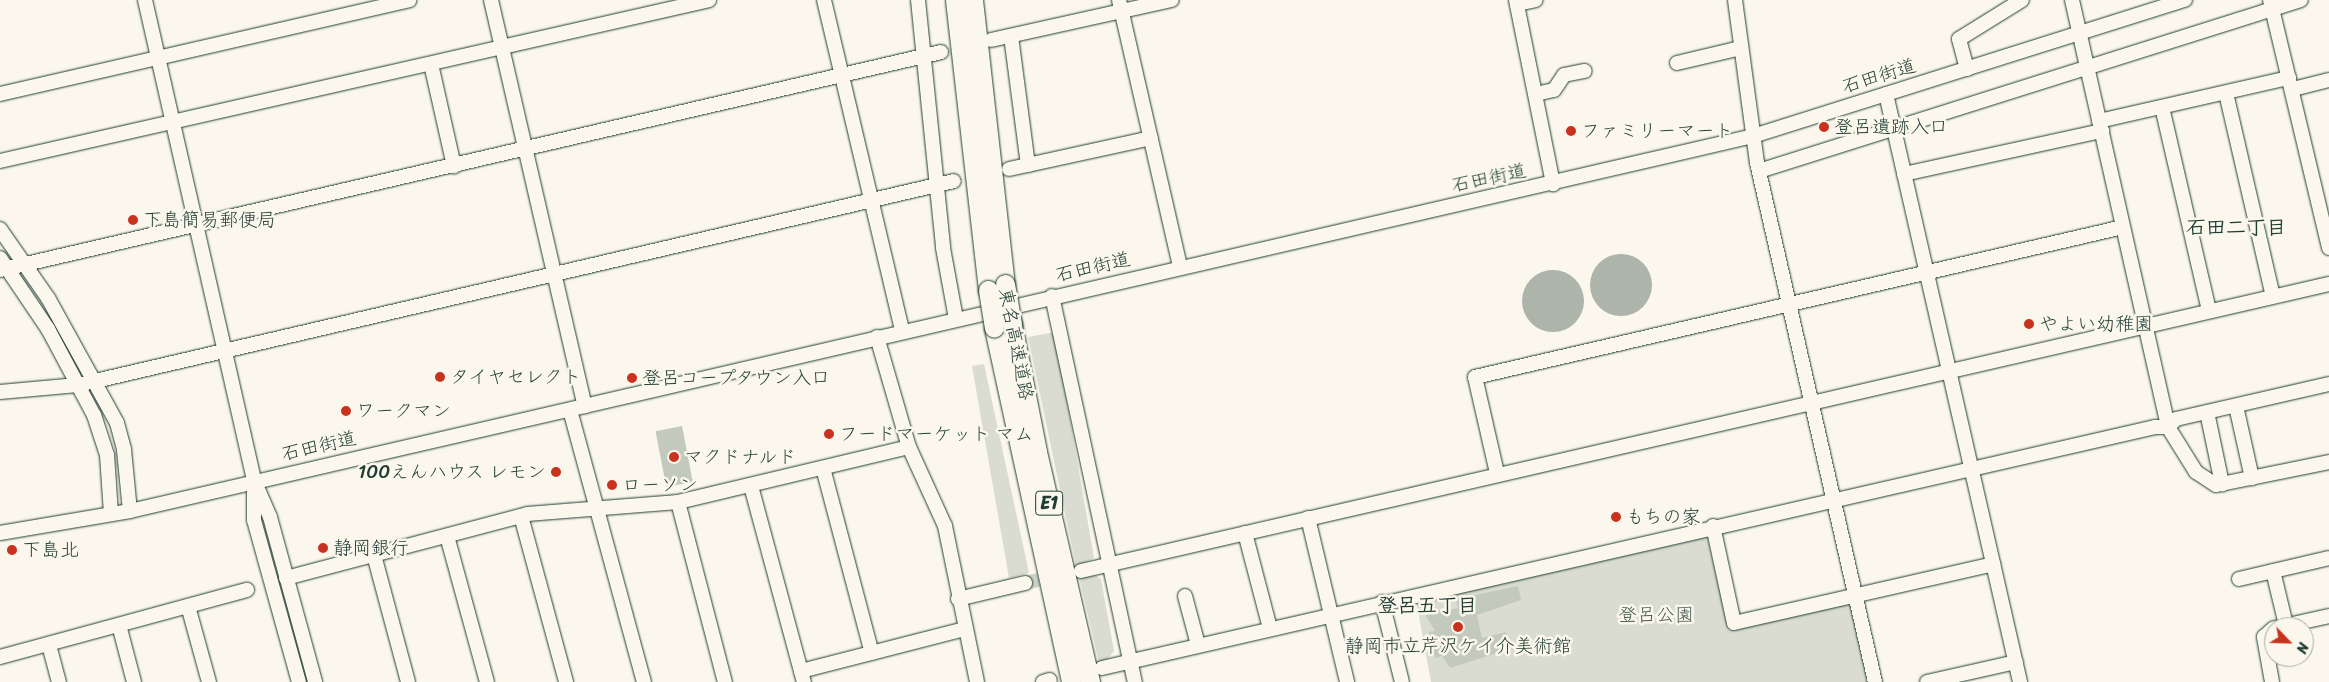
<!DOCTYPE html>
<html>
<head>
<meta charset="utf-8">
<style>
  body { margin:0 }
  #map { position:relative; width:2329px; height:682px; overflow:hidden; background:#fbf7ec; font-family:Sriracha,"Klee One",sans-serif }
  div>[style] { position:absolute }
  .green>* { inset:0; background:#dbdcd1 }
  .water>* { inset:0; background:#adb4aa }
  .round { border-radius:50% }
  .building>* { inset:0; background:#c4c9be; transform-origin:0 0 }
  .minor-tunnel>* { height:14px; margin-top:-7px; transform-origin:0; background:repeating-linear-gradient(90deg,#cfd2c7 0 14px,transparent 0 21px) }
  .roads { filter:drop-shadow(0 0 1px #1f3d34) drop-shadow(0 0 1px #1f3d34) }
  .minor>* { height:14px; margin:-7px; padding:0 7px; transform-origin:7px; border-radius:7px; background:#fbf7ec }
  .highway>* { height:19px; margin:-9.5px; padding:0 9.5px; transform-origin:9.5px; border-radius:9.5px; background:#fbf7ec }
  .bridges { filter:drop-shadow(0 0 1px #1f3d34) drop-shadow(0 0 1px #1f3d34) }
  .highway-bridge>* { height:19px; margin:-9.5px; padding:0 9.5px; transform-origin:9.5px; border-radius:9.5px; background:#fbf7ec }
  .dots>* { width:14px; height:14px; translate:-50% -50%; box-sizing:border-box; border:2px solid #fbf7ec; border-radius:50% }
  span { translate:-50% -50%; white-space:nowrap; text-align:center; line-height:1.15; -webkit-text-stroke:5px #fbf7ec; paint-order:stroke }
  .shield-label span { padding:1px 4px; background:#fbf7ec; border:1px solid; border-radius:4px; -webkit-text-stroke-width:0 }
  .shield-label { font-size:18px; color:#1f3d34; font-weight:700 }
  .street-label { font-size:19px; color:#1f3d34 }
  .poi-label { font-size:19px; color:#1f3d34 }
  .left { translate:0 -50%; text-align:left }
  .right { translate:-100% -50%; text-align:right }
  .park-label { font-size:19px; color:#455d53 }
  .neighbourhood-label { font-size:20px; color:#1f3d34; font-weight:700 }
  .north { position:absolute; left:2264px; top:617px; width:50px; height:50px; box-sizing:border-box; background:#fbf7ec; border:1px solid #a3ada2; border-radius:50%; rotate:114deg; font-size:14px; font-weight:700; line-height:20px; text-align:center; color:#1f3d34 }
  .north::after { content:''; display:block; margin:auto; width:18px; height:22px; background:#c8321e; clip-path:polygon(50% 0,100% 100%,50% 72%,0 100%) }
</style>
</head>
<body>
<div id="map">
  <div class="green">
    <i style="clip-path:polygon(1055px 332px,1094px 558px,1076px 566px,1028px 337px)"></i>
    <i style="clip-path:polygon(984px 364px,1029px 573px,1009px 578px,972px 366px)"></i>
    <i style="clip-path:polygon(1707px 535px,1729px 630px,1852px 602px,1871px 682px,1431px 682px,1416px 600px)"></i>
    <i style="clip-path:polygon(1095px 575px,1101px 579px,1114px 651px,1106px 661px,1099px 663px,1079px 577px)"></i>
  </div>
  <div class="water">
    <i class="round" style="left:1590px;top:254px;width:62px;height:62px"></i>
    <i class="round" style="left:1522px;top:270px;width:62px;height:62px"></i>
  </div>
  <div class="building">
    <i style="left:682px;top:426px;width:57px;height:27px;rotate:79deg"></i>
    <i style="clip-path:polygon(1518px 586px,1521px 600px,1477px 615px,1482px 638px,1506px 632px,1510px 649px,1450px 668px,1442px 656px,1435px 658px,1429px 632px,1435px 631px,1426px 616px,1427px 609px,1432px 606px,1441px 612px,1458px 608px,1456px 599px)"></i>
  </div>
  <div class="minor-tunnel">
    <i style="left:1025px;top:583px;width:32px;rotate:-13deg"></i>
  </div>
  <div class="roads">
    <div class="minor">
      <i style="left:145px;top:0;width:492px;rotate:77.2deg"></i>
      <i style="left:254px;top:480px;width:40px;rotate:66.6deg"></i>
      <i style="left:270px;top:517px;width:171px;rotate:74.7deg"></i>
      <i style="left:491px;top:0;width:417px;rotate:77deg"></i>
      <i style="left:824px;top:0;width:340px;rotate:76.7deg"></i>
      <i style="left:918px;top:0;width:249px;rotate:84.2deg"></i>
      <i style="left:943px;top:248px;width:72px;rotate:79.6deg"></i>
      <i style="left:1119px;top:0;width:273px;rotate:77.1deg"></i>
      <i style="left:1516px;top:0;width:188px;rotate:78.6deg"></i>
      <i style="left:1735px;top:0;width:164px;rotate:82.3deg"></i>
      <i style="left:1757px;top:163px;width:532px;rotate:77.19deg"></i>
      <i style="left:2072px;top:0;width:438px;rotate:77.3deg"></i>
      <i style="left:2270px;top:0;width:255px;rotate:76.6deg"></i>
      <i style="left:1517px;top:4px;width:19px;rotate:-12deg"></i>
      <i style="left:1011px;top:36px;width:130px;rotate:82.5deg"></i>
      <i style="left:991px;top:40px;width:185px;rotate:-12.5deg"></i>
      <i style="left:1677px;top:63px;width:66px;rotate:-13.2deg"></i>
      <i style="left:431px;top:64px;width:105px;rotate:77.3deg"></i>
      <i style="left:1967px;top:69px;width:31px;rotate:-105deg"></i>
      <i style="left:1959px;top:39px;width:74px;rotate:-31.8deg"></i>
      <i style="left:2293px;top:89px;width:37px;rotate:-14deg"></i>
      <i style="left:2226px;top:93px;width:208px;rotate:77deg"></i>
      <i style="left:0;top:94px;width:420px;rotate:-12.9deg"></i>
      <i style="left:1536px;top:94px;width:18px;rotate:-13deg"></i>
      <i style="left:1554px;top:90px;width:18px;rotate:-56deg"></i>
      <i style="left:1564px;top:75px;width:21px;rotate:-11deg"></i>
      <i style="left:1886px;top:94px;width:603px;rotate:77.16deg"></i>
      <i style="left:2162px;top:107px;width:209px;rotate:77deg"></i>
      <i style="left:2099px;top:121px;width:195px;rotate:-12.8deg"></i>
      <i style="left:0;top:161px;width:727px;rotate:-12.79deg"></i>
      <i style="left:1009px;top:169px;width:145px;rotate:-12.3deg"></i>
      <i style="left:1759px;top:171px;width:568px;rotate:-17.51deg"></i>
      <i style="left:1904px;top:174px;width:203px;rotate:-12.3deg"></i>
      <i style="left:0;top:229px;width:84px;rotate:55.2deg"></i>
      <i style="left:48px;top:298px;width:143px;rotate:61.1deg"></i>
      <i style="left:117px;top:423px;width:28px;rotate:75deg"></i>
      <i style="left:124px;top:450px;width:61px;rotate:84.4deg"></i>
      <i style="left:0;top:258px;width:86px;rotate:55.9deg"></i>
      <i style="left:48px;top:329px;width:98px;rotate:61.9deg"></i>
      <i style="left:94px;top:415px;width:42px;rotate:72deg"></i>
      <i style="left:107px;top:455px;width:59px;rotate:86.1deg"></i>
      <i style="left:0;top:270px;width:966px;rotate:-13.04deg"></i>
      <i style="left:1052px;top:296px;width:395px;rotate:77.9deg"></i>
      <i style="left:877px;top:337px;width:115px;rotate:73.8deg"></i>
      <i style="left:909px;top:447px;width:87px;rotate:65.5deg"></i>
      <i style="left:945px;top:526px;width:159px;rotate:78.4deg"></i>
      <i style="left:0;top:392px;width:78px;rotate:-5.1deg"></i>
      <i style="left:78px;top:385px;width:899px;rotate:-13.11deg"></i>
      <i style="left:2236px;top:406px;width:74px;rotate:77.5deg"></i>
      <i style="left:570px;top:410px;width:282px;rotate:74.8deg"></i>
      <i style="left:2207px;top:412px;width:74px;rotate:78.2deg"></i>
      <i style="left:2168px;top:427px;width:11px;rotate:-45deg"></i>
      <i style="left:2176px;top:419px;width:157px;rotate:-12.9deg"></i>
      <i style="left:823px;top:468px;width:191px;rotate:75.2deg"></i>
      <i style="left:1497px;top:473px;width:98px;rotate:-102.9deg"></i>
      <i style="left:1475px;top:377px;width:665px;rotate:-13.03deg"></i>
      <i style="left:254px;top:486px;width:34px;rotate:90deg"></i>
      <i style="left:254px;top:520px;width:168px;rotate:74.5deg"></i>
      <i style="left:751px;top:486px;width:203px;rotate:74.9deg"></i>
      <i style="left:678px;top:502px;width:186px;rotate:75.4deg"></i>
      <i style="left:521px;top:516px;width:172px;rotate:74.8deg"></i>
      <i style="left:1308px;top:518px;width:169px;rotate:76.6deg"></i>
      <i style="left:1713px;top:526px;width:99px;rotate:77.8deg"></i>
      <i style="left:1734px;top:623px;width:266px;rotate:-12.8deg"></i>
      <i style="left:0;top:533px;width:132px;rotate:-9.6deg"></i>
      <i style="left:130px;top:511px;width:1666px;rotate:-13.01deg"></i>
      <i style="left:1753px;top:136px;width:453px;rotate:-17.5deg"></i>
      <i style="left:1245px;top:533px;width:98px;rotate:75.3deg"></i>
      <i style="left:447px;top:536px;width:151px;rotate:74.7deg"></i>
      <i style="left:374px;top:555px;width:131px;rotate:75deg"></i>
      <i style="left:1081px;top:571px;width:1281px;rotate:-12.95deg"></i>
      <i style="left:2273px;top:571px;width:56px;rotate:76.5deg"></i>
      <i style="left:286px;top:578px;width:250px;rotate:-14.8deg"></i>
      <i style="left:528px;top:514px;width:150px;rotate:-4.6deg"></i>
      <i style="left:678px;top:502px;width:237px;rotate:-13.4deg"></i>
      <i style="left:2239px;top:579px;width:92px;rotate:-13.1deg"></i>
      <i style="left:1185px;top:596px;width:51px;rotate:75.1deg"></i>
      <i style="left:958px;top:599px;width:69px;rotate:-13.4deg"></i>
      <i style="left:1382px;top:602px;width:82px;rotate:76deg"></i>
      <i style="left:188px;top:606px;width:79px;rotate:74.6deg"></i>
      <i style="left:119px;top:625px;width:59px;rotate:75.3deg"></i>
      <i style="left:2279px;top:627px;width:51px;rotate:-12.4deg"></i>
      <i style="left:49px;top:645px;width:38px;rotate:75deg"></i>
      <i style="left:0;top:657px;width:256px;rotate:-15.2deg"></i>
      <i style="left:1102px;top:668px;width:1080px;rotate:-12.89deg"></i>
      <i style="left:2155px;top:427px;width:13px"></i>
      <i style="left:2168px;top:427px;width:53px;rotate:58.1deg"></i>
      <i style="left:2196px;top:472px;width:24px;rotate:33deg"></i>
      <i style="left:2216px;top:485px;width:115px;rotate:-11.5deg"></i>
      <i style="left:801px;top:671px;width:168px;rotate:-14.4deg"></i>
      <i style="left:1043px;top:682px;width:7px;rotate:-16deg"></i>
      <i style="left:1927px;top:682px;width:91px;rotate:-12.7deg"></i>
      <i style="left:2272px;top:682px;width:46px;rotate:-100.1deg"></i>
      <i style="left:2264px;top:637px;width:13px;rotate:-42deg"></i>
    </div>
    <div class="highway">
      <i style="left:955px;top:0;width:292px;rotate:83.5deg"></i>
      <i style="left:973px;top:0;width:286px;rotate:83.6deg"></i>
      <i style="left:1012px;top:324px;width:130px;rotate:78.9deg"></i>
      <i style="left:1037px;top:452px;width:236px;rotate:77deg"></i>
      <i style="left:994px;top:328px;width:362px;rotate:77.7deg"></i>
    </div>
  </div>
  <div class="bridges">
    <div class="highway-bridge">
      <i style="left:1005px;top:284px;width:41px;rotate:80.1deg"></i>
      <i style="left:988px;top:290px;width:38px;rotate:81deg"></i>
    </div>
  </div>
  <div class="dots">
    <i style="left:1824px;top:127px;background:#c8321e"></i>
    <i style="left:1571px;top:131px;background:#c8321e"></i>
    <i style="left:133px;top:220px;background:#c8321e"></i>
    <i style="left:2029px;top:324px;background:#c8321e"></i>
    <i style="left:440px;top:377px;background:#c8321e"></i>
    <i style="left:632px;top:378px;background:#c8321e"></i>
    <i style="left:346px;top:411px;background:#c8321e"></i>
    <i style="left:829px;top:434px;background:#c8321e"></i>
    <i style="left:674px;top:457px;background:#c8321e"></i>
    <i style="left:556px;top:472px;background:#c8321e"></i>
    <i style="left:612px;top:485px;background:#c8321e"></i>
    <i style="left:1616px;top:517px;background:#c8321e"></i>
    <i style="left:323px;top:548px;background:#c8321e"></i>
    <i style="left:12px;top:550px;background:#c8321e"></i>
    <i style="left:1458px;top:627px;background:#c8321e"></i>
  </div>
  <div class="shield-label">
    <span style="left:1049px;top:503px">E1</span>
  </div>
  <div class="street-label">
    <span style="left:1879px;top:76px;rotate:-17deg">石田街道</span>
    <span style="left:1489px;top:178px;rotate:-12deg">石田街道</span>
    <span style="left:1093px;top:267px;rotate:-13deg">石田街道</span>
    <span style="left:1016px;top:344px;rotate:79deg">東名高速道路</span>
    <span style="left:319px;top:446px;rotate:-13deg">石田街道</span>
  </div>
  <div class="poi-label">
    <span class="left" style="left:1834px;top:127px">登呂遺跡入口</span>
    <span class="left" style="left:1581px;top:131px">ファミリーマート</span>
    <span class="left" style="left:143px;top:220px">下島簡易郵便局</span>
    <span class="left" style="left:2039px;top:324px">やよい幼稚園</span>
    <span class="left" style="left:450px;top:377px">タイヤセレクト</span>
    <span class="left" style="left:642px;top:378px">登呂コープタウン入口</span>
    <span class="left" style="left:356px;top:411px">ワークマン</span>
    <span class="left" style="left:839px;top:434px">フードマーケット マム</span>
    <span class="left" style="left:684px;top:457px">マクドナルド</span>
    <span class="right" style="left:546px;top:472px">100えんハウス レモン</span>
    <span class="left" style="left:622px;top:485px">ローソン</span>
    <span class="left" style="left:1626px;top:517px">もちの家</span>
    <span class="left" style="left:333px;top:548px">静岡銀行</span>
    <span class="left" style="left:22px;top:550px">下島北</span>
    <span style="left:1458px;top:646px">静岡市立芹沢ケイ介美術館</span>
  </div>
  <div class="park-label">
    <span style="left:1656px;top:615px">登呂公園</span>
  </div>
  <div class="neighbourhood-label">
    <span style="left:2236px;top:227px">石田二丁目</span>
    <span style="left:1427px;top:605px">登呂五丁目</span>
  </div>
  <div class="north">N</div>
</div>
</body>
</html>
